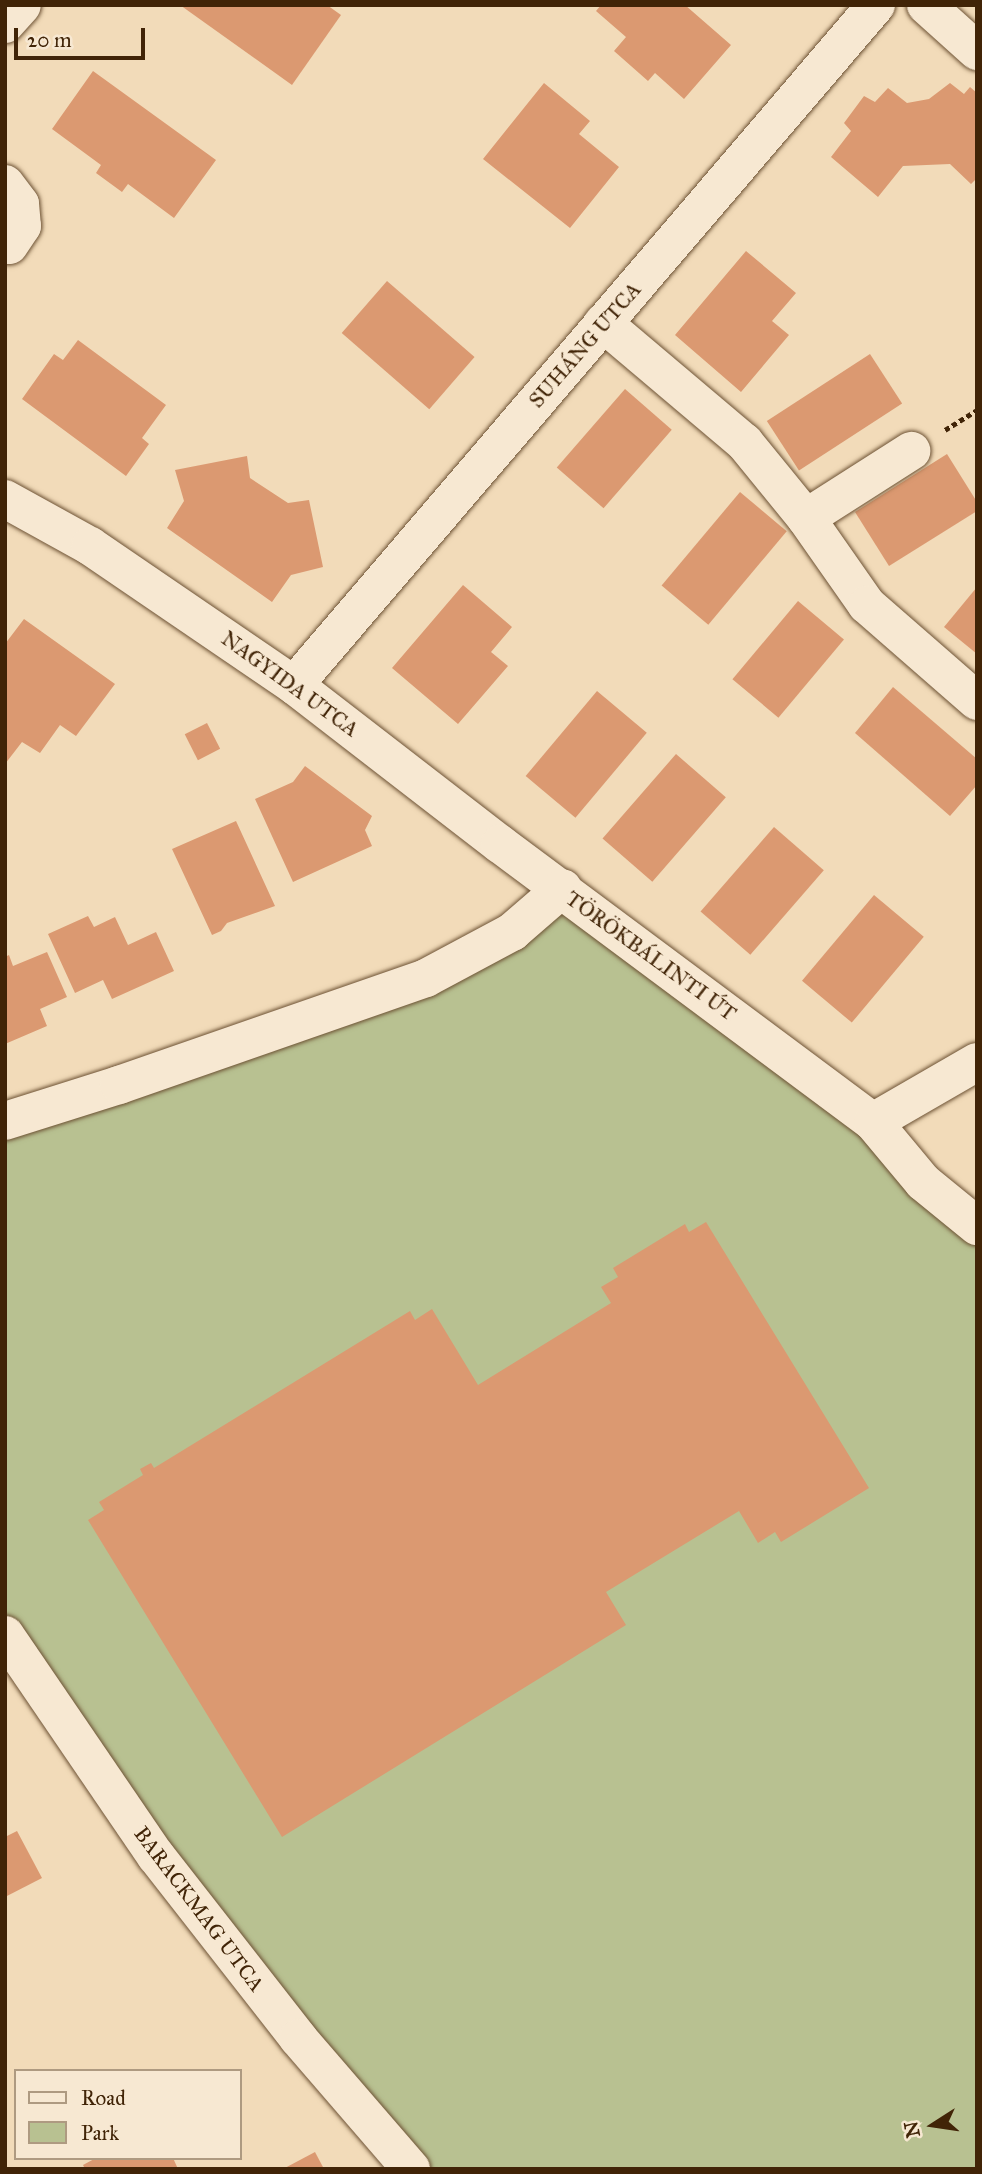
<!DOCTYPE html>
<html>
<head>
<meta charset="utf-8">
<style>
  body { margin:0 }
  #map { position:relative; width:982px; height:2174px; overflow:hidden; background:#f2dbb9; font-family:"IM FELL Great Primer",serif }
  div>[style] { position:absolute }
  .green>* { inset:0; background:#b8c191 }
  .building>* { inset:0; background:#db9971; transform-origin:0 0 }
  .path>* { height:4.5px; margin-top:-2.25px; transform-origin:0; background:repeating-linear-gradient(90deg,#412407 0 5px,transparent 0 8.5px) }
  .roads { filter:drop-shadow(0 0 2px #6d5234) drop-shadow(0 0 2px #6d5234) }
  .minor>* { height:38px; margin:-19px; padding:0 19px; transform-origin:19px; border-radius:19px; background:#f7e8d2 }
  span { translate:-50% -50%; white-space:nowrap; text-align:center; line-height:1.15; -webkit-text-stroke:6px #f7e8d2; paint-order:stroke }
  .street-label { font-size:21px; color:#412407 }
  .frame { position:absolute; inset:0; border:7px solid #412407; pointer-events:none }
  .legend { position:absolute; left:14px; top:2069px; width:228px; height:91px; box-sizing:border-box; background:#f7e8d2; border:2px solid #ae9a81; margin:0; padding:9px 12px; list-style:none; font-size:21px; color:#412407 }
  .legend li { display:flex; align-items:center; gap:14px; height:35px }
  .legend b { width:35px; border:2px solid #ae9a81 }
  .north { position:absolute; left:898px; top:2090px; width:70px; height:70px; -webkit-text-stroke:5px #f7e8d2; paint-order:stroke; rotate:258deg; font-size:19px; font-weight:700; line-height:28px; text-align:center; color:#412407 }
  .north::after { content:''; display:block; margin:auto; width:24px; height:32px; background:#412407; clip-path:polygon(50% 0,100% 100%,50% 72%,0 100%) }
  .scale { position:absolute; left:14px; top:28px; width:131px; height:32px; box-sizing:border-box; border:4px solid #412407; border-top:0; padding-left:9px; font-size:21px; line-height:24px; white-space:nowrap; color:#412407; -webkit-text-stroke:5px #f7e8d2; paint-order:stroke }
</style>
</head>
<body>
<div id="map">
  <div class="green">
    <i style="clip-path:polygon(563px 888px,977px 1226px,977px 2169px,411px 2169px,5px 1635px,5px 1121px,388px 992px)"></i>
  </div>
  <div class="building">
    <i style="clip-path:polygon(180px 5px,327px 5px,341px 15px,292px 85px)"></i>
    <i style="clip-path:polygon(601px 5px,685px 5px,731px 45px,684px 99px,655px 73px,648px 81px,614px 51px,626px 37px,596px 11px)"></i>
    <i style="clip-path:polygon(93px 71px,216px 160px,174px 218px,128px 184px,122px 192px,96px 173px,101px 165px,52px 129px)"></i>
    <i style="clip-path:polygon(544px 83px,590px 121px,579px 134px,619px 167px,570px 228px,483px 159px)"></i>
    <i style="clip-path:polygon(950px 83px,964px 94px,970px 87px,977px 93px,977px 178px,971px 184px,950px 164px,903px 166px,878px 197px,831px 157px,851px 131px,844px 123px,864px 96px,875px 102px,888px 88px,907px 103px,929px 99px)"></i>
    <i style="clip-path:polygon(746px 251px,796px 293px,772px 321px,789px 335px,741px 392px,675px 335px)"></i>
    <i style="left:387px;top:281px;width:116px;height:69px;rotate:41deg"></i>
    <i style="clip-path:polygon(78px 340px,166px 405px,142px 438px,149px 444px,126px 476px,22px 399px,54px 354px,63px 360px)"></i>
    <i style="left:870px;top:354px;width:59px;height:123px;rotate:57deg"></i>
    <i style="left:625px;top:389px;width:62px;height:104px;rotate:41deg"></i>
    <i style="clip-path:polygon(947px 454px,977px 502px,977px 511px,889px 566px,855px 512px)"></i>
    <i style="clip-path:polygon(247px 456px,250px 478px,288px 503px,309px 500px,323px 567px,291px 575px,272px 602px,167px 528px,184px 501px,175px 470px)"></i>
    <i style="left:740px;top:492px;width:61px;height:122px;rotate:40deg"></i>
    <i style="clip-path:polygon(463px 585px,512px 627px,491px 652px,508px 666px,458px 724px,392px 668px)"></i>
    <i style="clip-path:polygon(977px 587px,977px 654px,944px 627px)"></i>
    <i style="left:798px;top:601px;width:60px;height:102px;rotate:40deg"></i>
    <i style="clip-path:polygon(24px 619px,115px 684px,76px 736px,60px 725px,40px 753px,22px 742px,5px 764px,5px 644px)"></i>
    <i style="clip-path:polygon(893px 687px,977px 759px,977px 785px,950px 816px,855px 733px)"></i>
    <i style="left:597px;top:691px;width:65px;height:111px;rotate:40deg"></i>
    <i style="left:207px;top:723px;width:29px;height:25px;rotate:63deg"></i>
    <i style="left:676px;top:754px;width:66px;height:112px;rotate:41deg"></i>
    <i style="clip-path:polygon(305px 766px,372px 816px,365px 830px,372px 846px,293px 882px,255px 799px,293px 782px)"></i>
    <i style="clip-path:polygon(236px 821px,275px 906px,227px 923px,221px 931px,212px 935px,172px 849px)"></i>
    <i style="left:774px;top:827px;width:66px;height:112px;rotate:41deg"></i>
    <i style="left:874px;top:895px;width:65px;height:112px;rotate:40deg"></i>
    <i style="clip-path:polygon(88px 916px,94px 927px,115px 917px,128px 945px,156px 932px,174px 971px,112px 999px,103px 980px,75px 993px,48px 934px)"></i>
    <i style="clip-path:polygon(47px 952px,67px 997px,40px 1009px,47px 1026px,5px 1044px,5px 957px,9px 955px,13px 966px)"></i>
    <i style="clip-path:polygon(706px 1222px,869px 1488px,781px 1542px,775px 1532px,758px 1543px,739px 1511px,606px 1592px,626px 1625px,282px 1837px,88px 1520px,104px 1510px,99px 1502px,143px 1475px,140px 1469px,151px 1463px,154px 1468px,410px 1311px,415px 1320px,432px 1309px,478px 1385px,611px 1303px,601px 1287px,618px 1277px,613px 1268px,685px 1224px,689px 1232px)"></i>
    <i style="clip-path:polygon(17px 1831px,42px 1878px,5px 1897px,5px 1837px)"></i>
    <i style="clip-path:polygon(315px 2152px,324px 2169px,283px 2169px)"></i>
    <i style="clip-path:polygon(96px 2158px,173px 2158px,178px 2169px,85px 2169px,83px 2165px)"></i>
  </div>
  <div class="path">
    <i style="left:945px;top:430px;width:38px;rotate:-32deg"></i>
  </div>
  <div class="roads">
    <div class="minor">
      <i style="left:926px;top:5px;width:69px;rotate:42deg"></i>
      <i style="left:5px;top:24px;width:25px;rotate:-48deg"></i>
      <i style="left:5px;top:184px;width:25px;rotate:53deg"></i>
      <i style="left:20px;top:204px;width:22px;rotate:85deg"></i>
      <i style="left:22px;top:226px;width:23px;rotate:124deg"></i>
      <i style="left:603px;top:323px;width:185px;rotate:40.2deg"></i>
      <i style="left:744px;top:442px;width:98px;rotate:50.8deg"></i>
      <i style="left:806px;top:518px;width:106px;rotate:55deg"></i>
      <i style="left:867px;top:605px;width:146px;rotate:41.1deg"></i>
      <i style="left:5px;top:499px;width:97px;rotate:28.9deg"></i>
      <i style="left:90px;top:546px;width:247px;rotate:34.3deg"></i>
      <i style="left:294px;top:685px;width:260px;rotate:37.7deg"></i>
      <i style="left:500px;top:844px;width:465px;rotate:36.7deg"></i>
      <i style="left:873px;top:1122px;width:78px;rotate:50.2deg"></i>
      <i style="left:923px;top:1182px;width:70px;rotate:39.2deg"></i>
      <i style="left:806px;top:518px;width:125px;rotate:-32.5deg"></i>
      <i style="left:294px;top:685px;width:895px;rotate:-49.44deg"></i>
      <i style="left:5px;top:1121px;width:120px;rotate:-17.5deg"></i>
      <i style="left:119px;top:1085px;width:325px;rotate:-19.2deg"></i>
      <i style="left:426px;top:978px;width:98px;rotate:-28.1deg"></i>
      <i style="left:512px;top:932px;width:67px;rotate:-40.8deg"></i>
      <i style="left:873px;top:1122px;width:120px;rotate:-30deg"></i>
      <i style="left:5px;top:1635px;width:268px;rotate:55.7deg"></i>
      <i style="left:156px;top:1856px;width:231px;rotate:52deg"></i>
      <i style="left:298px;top:2038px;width:173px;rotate:49.2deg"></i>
    </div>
  </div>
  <div class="street-label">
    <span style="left:585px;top:345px;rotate:-49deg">SUHÁNG UTCA</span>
    <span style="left:290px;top:684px;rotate:36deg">NAGYIDA UTCA</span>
    <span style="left:651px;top:956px;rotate:36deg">TÖRÖKBÁLINTI ÚT</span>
    <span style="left:199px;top:1909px;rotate:53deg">BARACKMAG UTCA</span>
  </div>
  <div class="frame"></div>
  <ul class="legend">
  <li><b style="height:9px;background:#f7e8d2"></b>Road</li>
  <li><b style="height:19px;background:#b8c191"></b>Park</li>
  </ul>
  <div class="north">N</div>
  <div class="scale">20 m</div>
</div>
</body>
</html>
